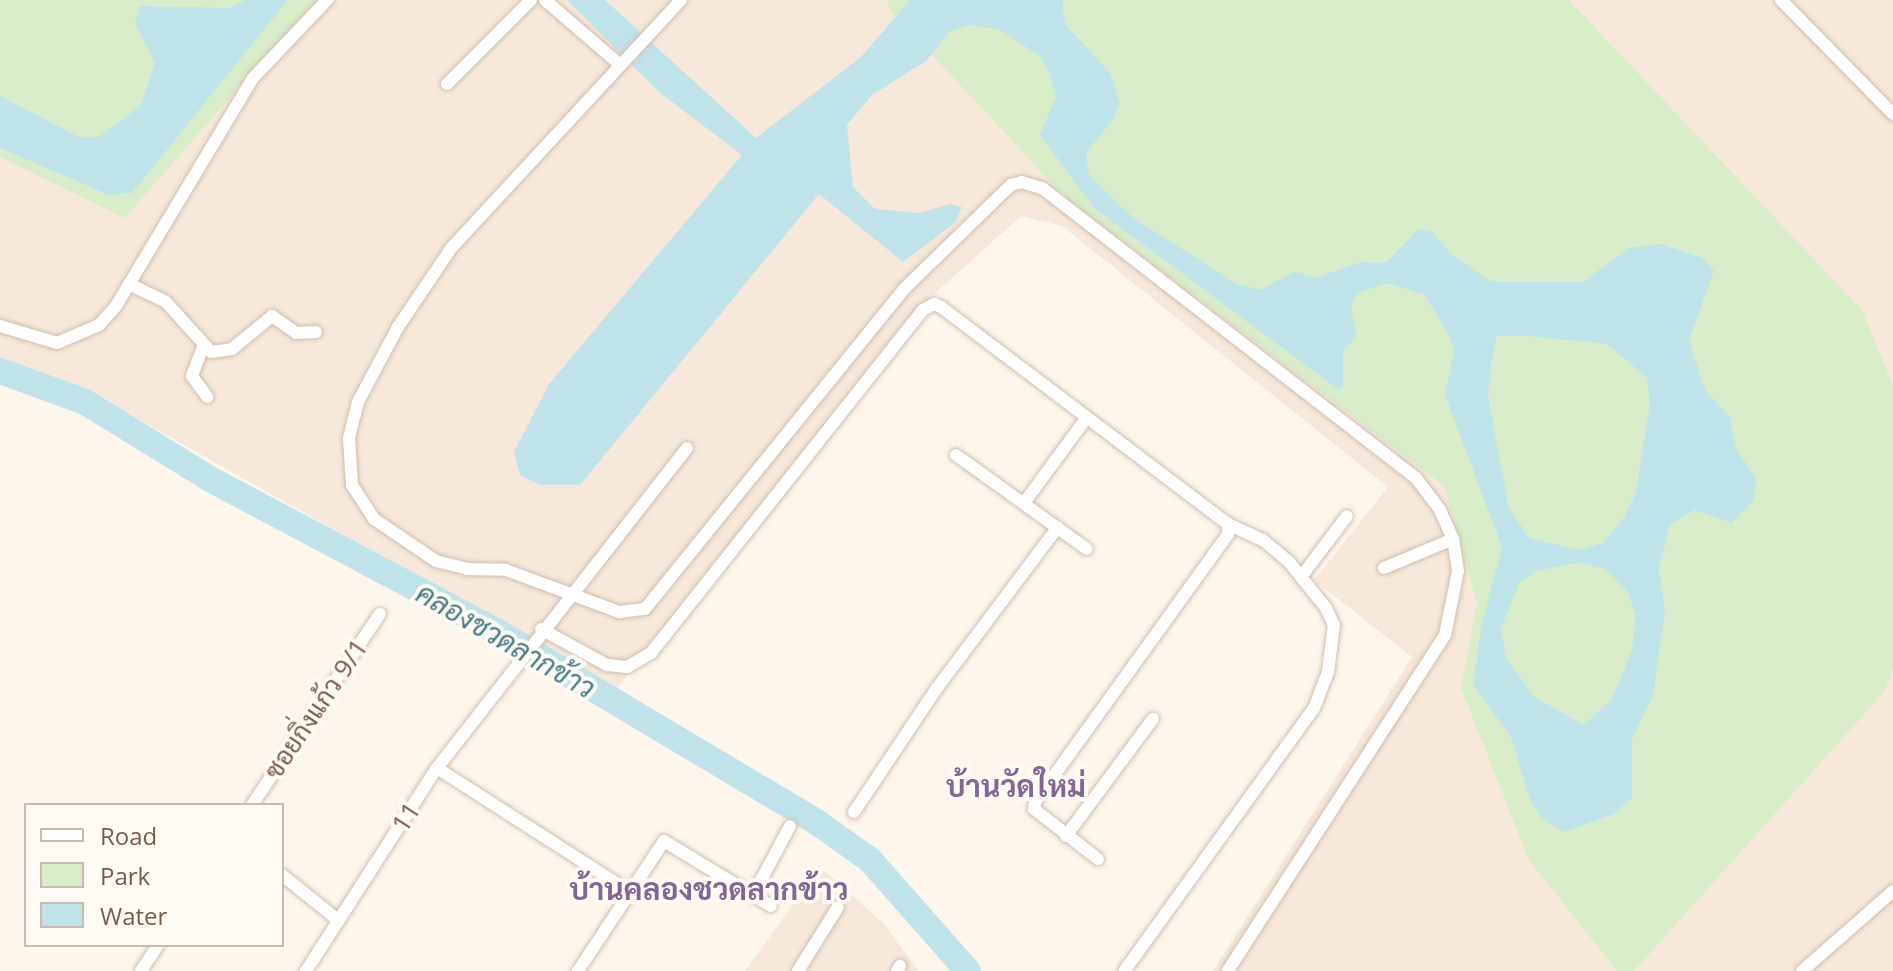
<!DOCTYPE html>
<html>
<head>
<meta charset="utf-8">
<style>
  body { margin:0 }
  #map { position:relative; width:1893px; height:971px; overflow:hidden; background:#fdf6ec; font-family:"Open Sans",Sarabun,sans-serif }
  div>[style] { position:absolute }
  .residential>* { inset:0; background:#f5e8da }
  .green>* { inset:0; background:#d8ecc9 }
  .water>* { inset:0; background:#bfe3e8 }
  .river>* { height:26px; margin:-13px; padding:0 13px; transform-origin:13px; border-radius:13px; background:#bfe3e8 }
  .roads { filter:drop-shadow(0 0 2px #d1beb0) drop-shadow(0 0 2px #d1beb0) }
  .minor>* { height:12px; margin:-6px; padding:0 6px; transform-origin:6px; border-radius:6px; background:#fff }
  span { translate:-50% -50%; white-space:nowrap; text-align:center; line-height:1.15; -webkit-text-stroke:8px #fffaf3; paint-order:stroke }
  .street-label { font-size:26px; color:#7a5c4d }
  .water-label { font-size:28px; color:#437c86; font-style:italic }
  .quarter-label { font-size:30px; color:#846695; font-weight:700 }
  .legend { position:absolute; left:24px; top:803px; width:260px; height:144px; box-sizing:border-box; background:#fffaf3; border:2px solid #cabbb1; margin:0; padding:10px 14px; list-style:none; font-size:24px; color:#7a5c4d }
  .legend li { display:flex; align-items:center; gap:16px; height:40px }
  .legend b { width:40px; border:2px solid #cabbb1 }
</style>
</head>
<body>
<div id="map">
  <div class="residential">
    <i style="clip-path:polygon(0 0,1893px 0,1893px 971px,1213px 971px,1412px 657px,1314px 580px,1388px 487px,1062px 226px,1021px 216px,924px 303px,616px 689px,90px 392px,0 358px)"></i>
    <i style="clip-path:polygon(820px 867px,884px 924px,918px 971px,745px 971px)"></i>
  </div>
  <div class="green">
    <i style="clip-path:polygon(0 0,315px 0,125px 218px,0 157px)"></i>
    <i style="clip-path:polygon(888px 0,1569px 0,1862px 310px,1893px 385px,1893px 669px,1885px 691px,1634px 971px,1617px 971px,1529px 860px,1461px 688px,1477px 603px,1445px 487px,1064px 196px,889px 9px)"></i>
  </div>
  <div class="water">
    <i style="clip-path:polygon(245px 0,288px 0,132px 193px,109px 195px,0 148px,0 96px,79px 137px,99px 137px,141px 105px,155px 63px,135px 23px,140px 6px,230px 8px)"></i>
    <i style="clip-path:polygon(evenodd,567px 0,605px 0,756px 138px,861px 57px,910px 0,1062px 0,1065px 24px,1111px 74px,1120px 104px,1113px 120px,1086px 153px,1089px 175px,1133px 218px,1237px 284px,1260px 290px,1294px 272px,1316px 278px,1362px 262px,1386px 263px,1418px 229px,1432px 232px,1449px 252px,1491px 282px,1583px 282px,1629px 248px,1660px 244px,1703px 258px,1714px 271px,1689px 340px,1705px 390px,1730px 417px,1735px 447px,1757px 480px,1753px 501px,1732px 523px,1694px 510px,1670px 525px,1659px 569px,1665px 611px,1653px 696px,1632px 739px,1632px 798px,1613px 814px,1564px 832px,1542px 818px,1530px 800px,1511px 737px,1473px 685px,1481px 628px,1502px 547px,1445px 395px,1454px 352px,1451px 339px,1424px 294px,1386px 283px,1357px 293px,1351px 307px,1357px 336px,1343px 351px,1343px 388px,1338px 389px,1095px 209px,1040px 135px,1056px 97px,1049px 72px,1039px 55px,998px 29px,970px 25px,950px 31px,926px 61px,872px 95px,847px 125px,853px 187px,875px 209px,918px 213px,950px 204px,962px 207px,956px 222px,903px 262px,819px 194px,580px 485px,540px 485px,520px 475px,514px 452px,549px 384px,742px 155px,659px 92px,567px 0,1528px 336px,1607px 344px,1647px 378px,1650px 403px,1636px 492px,1623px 519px,1603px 543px,1579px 550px,1529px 538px,1509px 508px,1488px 396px,1492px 358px,1497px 336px,1528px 336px,567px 0,1580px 562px,1606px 569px,1627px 591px,1636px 615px,1632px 649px,1612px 699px,1584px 725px,1534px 697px,1506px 658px,1501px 628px,1519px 583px,1536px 571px,1580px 562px)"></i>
  </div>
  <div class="river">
    <i style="left:0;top:371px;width:90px;rotate:20deg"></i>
    <i style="left:85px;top:402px;width:147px;rotate:31.6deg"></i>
    <i style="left:210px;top:479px;width:326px;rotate:28deg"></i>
    <i style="left:498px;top:632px;width:373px;rotate:30.8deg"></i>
    <i style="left:818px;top:823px;width:64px;rotate:35.4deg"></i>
    <i style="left:870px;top:860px;width:148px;rotate:48.6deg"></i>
  </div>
  <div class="roads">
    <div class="minor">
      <i style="left:545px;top:0;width:96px;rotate:40.8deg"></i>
      <i style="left:681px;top:0;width:337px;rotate:132.8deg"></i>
      <i style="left:452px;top:247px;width:97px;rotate:124deg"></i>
      <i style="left:398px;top:327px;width:85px;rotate:118.1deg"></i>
      <i style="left:358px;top:402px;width:37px;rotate:104deg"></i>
      <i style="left:349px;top:438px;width:47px;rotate:86.3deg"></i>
      <i style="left:352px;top:485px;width:40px;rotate:57.1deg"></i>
      <i style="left:374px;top:519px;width:75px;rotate:34.1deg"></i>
      <i style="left:436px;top:561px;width:32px;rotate:14deg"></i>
      <i style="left:467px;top:569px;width:39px;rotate:1deg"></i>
      <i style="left:506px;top:570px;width:121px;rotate:20.4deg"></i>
      <i style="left:619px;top:612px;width:26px;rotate:-7deg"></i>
      <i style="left:645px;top:609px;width:413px;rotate:-51deg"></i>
      <i style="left:905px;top:288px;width:148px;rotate:-44.2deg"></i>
      <i style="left:1011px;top:185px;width:11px;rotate:-15deg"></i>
      <i style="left:1022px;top:182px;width:21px;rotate:17deg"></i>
      <i style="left:1042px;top:188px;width:473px;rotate:37.8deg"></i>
      <i style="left:1416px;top:478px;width:40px;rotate:53deg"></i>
      <i style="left:1440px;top:510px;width:32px;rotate:66deg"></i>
      <i style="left:1453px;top:539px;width:32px;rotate:81deg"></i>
      <i style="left:1458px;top:571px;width:65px;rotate:101.5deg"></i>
      <i style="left:1445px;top:635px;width:400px;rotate:122.9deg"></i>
      <i style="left:1781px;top:0;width:160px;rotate:45.5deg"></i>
      <i style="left:447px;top:84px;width:119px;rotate:-45deg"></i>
      <i style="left:129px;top:284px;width:41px;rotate:25.9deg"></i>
      <i style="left:166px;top:302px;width:67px;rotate:48deg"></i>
      <i style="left:211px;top:352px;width:21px;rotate:-8deg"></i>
      <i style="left:232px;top:349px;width:52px;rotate:-39.5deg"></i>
      <i style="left:272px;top:316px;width:29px;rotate:35deg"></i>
      <i style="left:296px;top:333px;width:20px;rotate:-3deg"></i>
      <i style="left:0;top:326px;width:59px;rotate:16.6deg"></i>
      <i style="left:57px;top:343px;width:46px;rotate:-23.2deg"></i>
      <i style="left:99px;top:325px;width:25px;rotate:-48deg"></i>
      <i style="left:116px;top:306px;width:266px;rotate:-59deg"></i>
      <i style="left:253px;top:78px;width:108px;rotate:-46.5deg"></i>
      <i style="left:203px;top:347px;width:31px;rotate:111deg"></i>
      <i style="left:192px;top:376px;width:26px;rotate:54deg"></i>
      <i style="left:956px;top:455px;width:161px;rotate:35.7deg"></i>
      <i style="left:1024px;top:503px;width:103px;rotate:-53.7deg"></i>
      <i style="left:1384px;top:568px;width:75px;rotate:-22.8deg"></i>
      <i style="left:1301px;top:577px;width:76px;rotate:-53deg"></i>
      <i style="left:541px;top:629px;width:75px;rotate:28.6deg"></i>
      <i style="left:607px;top:665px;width:20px;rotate:6deg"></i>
      <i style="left:627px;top:667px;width:28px;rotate:-30deg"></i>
      <i style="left:651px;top:653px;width:438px;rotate:-51.6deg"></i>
      <i style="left:923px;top:310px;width:13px;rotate:-29deg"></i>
      <i style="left:934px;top:304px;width:8px;rotate:23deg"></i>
      <i style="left:941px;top:307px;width:360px;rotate:37.1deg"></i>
      <i style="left:1228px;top:524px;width:38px;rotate:25deg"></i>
      <i style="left:1263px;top:540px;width:34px;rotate:40deg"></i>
      <i style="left:1289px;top:562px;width:59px;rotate:51.2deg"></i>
      <i style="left:1326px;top:608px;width:19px;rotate:65deg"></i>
      <i style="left:1334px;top:625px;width:47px;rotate:97.3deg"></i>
      <i style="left:1328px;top:672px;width:39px;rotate:111deg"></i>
      <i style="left:1314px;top:708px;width:324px;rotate:125.8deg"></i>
      <i style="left:437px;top:768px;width:229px;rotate:32.7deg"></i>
      <i style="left:252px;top:805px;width:230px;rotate:-56.2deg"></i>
      <i style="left:854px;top:812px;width:149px;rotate:-56.2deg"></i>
      <i style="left:937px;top:688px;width:201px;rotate:-53.1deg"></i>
      <i style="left:1066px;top:836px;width:146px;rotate:-53.4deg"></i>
      <i style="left:1098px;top:859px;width:81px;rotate:-142deg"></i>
      <i style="left:1034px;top:809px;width:7px;rotate:-82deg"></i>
      <i style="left:1035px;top:802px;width:330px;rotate:-54.2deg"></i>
      <i style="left:1228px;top:534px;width:10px;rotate:-90deg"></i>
      <i style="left:282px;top:875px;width:72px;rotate:38.8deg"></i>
      <i style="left:753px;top:895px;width:78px;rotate:-61.8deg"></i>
      <i style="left:141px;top:971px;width:31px;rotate:-57deg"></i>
      <i style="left:306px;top:971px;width:242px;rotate:-57.2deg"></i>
      <i style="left:437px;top:768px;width:406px;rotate:-52deg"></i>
      <i style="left:578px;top:971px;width:156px;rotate:-56.5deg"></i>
      <i style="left:664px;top:841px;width:125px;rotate:31.3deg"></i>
      <i style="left:798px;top:971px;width:75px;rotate:-58deg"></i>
      <i style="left:897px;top:971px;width:6px;rotate:-59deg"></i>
      <i style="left:1802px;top:971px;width:121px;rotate:-41.3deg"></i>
    </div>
  </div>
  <div class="street-label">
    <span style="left:316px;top:709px;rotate:-56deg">ซอยกิ่งแก้ว 9/1</span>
    <span style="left:406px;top:817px;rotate:-57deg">11</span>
  </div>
  <div class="water-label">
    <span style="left:506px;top:640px;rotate:30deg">คลองชวดลากข้าว</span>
  </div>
  <div class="quarter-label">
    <span style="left:1016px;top:786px">บ้านวัดใหม่</span>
    <span style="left:709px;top:889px">บ้านคลองชวดลากข้าว</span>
  </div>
  <ul class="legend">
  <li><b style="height:10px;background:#fff"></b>Road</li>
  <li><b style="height:22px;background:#d8ecc9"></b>Park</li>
  <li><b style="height:22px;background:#bfe3e8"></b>Water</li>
  </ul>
</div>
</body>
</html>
